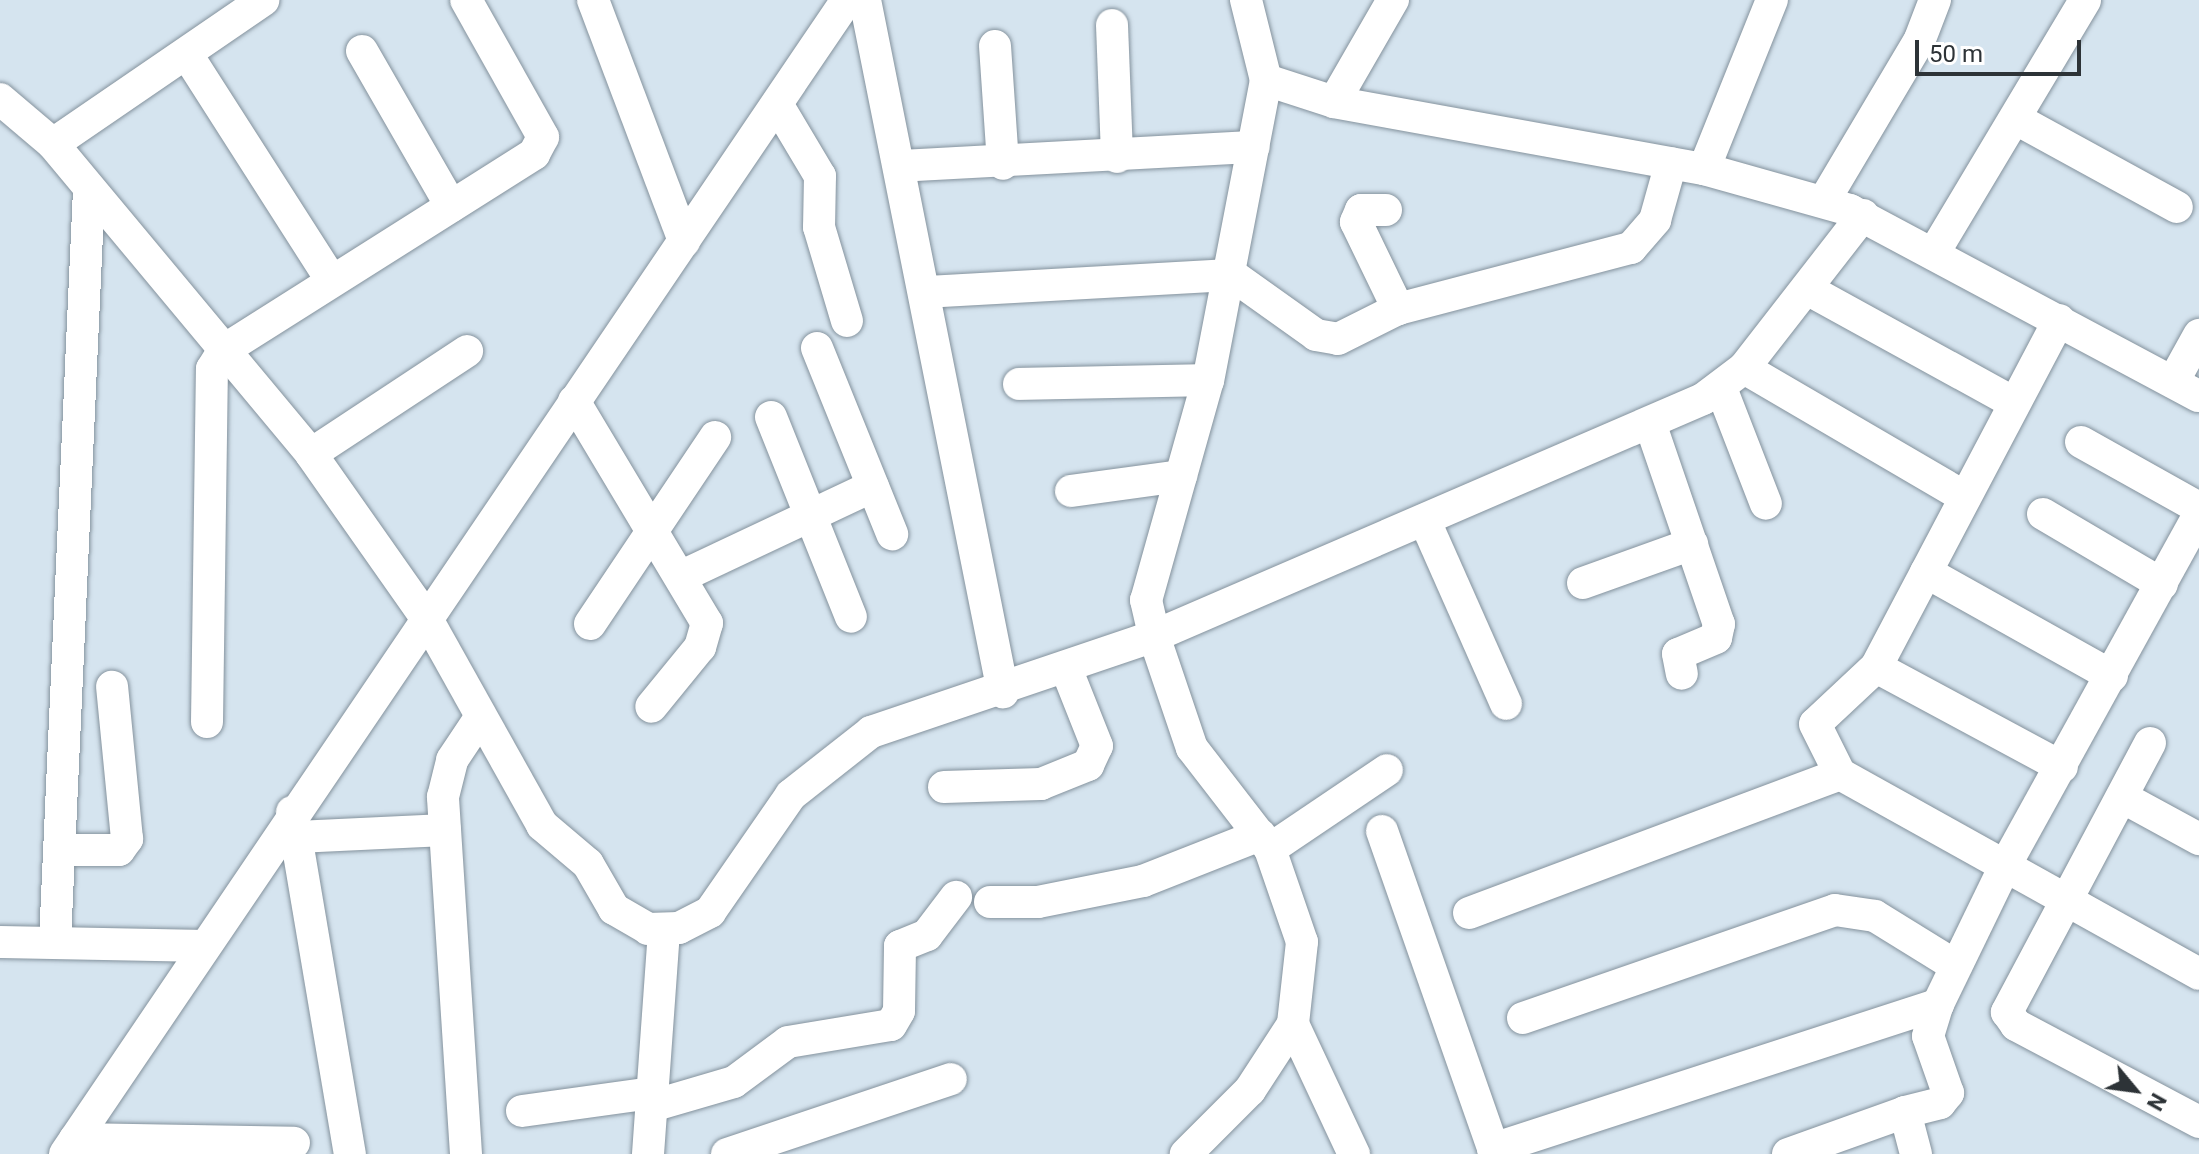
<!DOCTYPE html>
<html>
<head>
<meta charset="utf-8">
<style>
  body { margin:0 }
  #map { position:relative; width:2199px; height:1154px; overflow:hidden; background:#d5e4ef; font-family:Roboto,sans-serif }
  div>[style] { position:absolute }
  .roads { filter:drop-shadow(0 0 2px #84929d) drop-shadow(0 0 2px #84929d) }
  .minor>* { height:32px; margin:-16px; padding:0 16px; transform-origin:16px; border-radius:16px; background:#fff }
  span { translate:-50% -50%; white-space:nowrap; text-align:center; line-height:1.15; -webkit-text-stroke:8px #fff; paint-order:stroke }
  .north { position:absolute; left:2095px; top:1050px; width:80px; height:80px; -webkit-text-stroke:6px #fff; paint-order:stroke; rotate:119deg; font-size:22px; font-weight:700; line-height:32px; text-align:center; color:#2d3337 }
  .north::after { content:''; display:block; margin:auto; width:28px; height:36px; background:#2d3337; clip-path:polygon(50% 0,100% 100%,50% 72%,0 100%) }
  .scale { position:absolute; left:1915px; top:40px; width:166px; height:36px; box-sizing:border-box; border:4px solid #2d3337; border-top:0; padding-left:10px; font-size:24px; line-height:28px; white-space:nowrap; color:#2d3337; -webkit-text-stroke:6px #fff; paint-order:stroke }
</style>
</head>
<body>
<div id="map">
  <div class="roads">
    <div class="minor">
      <i style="left:593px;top:0;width:258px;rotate:69.3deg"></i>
      <i style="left:865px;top:0;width:706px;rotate:78.72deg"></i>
      <i style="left:1246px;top:0;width:82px;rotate:76deg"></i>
      <i style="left:1266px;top:80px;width:306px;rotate:100.9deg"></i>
      <i style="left:1208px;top:380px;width:229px;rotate:105.7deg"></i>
      <i style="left:1146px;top:600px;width:37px;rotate:77deg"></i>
      <i style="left:1154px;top:636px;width:598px;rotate:-23.35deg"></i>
      <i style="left:1703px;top:399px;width:51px;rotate:-37.1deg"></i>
      <i style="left:1744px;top:368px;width:194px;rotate:-52.1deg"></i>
      <i style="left:1112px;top:25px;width:132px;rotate:87.8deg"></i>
      <i style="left:995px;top:46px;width:118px;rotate:86.1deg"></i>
      <i style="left:362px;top:51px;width:179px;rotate:60.1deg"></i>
      <i style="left:188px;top:56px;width:267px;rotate:57.4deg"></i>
      <i style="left:1266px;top:80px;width:71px;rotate:17.9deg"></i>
      <i style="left:1334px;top:102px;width:376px;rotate:10.3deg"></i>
      <i style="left:1704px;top:169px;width:152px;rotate:15.7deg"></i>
      <i style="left:1850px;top:210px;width:395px;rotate:28.1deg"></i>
      <i style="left:0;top:99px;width:70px;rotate:40.3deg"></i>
      <i style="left:53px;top:144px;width:403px;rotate:50.2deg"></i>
      <i style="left:311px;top:454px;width:202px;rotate:54.9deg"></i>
      <i style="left:427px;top:619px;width:236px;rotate:60.8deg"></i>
      <i style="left:542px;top:825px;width:60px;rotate:40.3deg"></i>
      <i style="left:588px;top:864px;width:52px;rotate:60deg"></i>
      <i style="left:614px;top:909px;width:39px;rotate:30deg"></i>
      <i style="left:648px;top:929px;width:31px;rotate:-2deg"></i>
      <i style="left:679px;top:928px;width:35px;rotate:-27deg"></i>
      <i style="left:710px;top:912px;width:142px;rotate:-55.3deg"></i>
      <i style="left:791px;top:795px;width:102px;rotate:-38.2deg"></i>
      <i style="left:871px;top:732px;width:299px;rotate:-18.7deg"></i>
      <i style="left:1154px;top:636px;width:118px;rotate:71.3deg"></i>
      <i style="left:1192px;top:748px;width:128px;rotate:52.3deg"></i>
      <i style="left:1270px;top:849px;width:98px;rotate:71deg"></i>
      <i style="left:1302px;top:942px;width:82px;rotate:96.3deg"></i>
      <i style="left:1293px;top:1024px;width:79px;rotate:123.1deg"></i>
      <i style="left:1250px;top:1090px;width:91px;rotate:135deg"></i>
      <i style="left:1334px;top:102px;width:118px;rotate:-60deg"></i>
      <i style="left:777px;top:104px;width:84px;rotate:59.2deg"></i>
      <i style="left:820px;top:176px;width:51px;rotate:91.1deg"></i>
      <i style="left:819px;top:227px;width:98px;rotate:73.4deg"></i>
      <i style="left:2018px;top:120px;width:181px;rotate:28.7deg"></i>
      <i style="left:53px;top:144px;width:255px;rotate:-34.4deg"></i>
      <i style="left:899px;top:166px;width:355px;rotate:-3.1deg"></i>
      <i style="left:1704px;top:169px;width:182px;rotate:-68.1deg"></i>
      <i style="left:1824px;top:201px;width:188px;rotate:-59.3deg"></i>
      <i style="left:1920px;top:39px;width:42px;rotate:-69deg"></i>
      <i style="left:1386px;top:210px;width:25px;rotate:180deg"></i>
      <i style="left:1361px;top:210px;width:13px;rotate:113deg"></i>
      <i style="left:1356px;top:222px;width:97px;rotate:64.2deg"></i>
      <i style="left:1935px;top:251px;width:292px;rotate:-59.1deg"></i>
      <i style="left:1807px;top:289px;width:236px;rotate:28.8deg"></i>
      <i style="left:926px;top:292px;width:306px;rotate:-3.2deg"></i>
      <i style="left:1232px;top:275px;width:103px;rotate:35.5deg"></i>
      <i style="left:1316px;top:335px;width:22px;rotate:10deg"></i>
      <i style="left:1338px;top:339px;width:67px;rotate:-26.6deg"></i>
      <i style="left:1398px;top:309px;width:241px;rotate:-14.7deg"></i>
      <i style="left:1631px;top:248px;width:37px;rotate:-49deg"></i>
      <i style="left:1655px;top:220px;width:59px;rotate:-74.3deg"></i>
      <i style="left:2059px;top:320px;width:392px;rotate:117.8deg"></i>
      <i style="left:1876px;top:667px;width:83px;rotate:136.9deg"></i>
      <i style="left:1815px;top:724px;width:56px;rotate:63.4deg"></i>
      <i style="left:1840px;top:774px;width:411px;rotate:29.1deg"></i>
      <i style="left:817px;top:348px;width:201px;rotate:68deg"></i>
      <i style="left:1744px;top:368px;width:256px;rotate:30.3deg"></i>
      <i style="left:2173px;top:382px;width:54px;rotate:-61deg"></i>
      <i style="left:1019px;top:384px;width:189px;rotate:-1.2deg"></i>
      <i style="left:1721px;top:388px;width:124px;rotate:68.8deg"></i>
      <i style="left:574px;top:401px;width:259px;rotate:59.1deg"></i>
      <i style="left:707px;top:623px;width:25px;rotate:106deg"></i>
      <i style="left:700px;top:647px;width:77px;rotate:129.2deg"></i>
      <i style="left:771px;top:417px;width:215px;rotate:68.2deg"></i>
      <i style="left:1650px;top:423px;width:213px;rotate:71.1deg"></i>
      <i style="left:1719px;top:624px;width:14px;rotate:102deg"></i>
      <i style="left:1716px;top:638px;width:41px;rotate:157.2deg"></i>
      <i style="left:1678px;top:654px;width:20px;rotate:79deg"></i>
      <i style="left:2081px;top:442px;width:135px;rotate:29.2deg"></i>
      <i style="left:311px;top:454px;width:187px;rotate:-33.4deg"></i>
      <i style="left:1071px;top:491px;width:111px;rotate:-7.8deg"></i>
      <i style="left:2043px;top:514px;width:138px;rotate:30.5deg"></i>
      <i style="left:1425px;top:521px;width:200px;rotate:66.1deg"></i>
      <i style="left:1926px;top:572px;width:213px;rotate:29.2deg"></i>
      <i style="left:680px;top:577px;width:213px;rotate:-25.2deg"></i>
      <i style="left:1583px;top:583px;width:116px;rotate:-19.7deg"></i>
      <i style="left:590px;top:624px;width:225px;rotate:-56.2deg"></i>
      <i style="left:1876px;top:667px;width:211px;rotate:28.3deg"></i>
      <i style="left:207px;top:722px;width:353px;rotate:-89.2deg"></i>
      <i style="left:212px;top:369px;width:22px;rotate:-58deg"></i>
      <i style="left:224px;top:350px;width:367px;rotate:-32.3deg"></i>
      <i style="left:534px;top:154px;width:19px;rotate:-62deg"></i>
      <i style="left:543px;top:137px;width:157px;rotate:-119.3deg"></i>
      <i style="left:2150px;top:743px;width:305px;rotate:118deg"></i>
      <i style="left:2007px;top:1012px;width:16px;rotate:55deg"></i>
      <i style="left:2016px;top:1025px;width:207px;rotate:27.9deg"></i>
      <i style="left:944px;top:787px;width:97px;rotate:-1.8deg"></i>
      <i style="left:1041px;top:784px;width:51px;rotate:-22deg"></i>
      <i style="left:1088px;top:765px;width:21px;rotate:-65deg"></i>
      <i style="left:1097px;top:746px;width:84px;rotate:-111.7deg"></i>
      <i style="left:2122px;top:797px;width:88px;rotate:28.6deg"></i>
      <i style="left:292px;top:812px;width:347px;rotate:80.4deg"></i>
      <i style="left:1382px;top:831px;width:342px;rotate:70.7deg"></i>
      <i style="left:297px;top:837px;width:148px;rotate:-2.7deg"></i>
      <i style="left:1270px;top:849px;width:141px;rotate:-34deg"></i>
      <i style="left:61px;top:850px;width:58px"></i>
      <i style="left:119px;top:850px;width:14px;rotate:-54deg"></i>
      <i style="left:127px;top:839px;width:153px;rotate:-95.6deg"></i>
      <i style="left:990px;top:902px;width:48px"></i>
      <i style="left:1038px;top:902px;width:107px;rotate:-11.3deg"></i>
      <i style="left:1143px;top:881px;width:126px;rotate:-21.5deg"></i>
      <i style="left:1469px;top:913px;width:396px;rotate:-20.5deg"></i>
      <i style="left:55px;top:941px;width:753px;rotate:-87.41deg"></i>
      <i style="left:0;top:942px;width:203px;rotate:1.1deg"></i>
      <i style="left:1523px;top:1018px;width:330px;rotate:-19.1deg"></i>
      <i style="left:1835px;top:910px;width:40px;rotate:8.5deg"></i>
      <i style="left:1875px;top:916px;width:95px;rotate:31.7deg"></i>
      <i style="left:1293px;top:1024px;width:144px;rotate:64.9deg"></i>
      <i style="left:652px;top:1106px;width:85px;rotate:-16.3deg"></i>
      <i style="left:734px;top:1082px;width:67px;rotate:-36.5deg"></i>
      <i style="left:788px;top:1042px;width:104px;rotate:-9.4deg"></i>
      <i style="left:891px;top:1025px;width:16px;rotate:-60deg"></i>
      <i style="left:899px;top:1011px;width:65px;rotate:-89.1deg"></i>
      <i style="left:900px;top:946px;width:29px;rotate:-22deg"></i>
      <i style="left:927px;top:935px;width:48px;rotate:-52.7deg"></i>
      <i style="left:522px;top:1111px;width:131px;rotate:-7.9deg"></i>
      <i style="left:1905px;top:1112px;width:36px;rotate:-14deg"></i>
      <i style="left:1940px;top:1103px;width:13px;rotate:-51deg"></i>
      <i style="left:1948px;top:1093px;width:60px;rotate:-109.3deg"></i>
      <i style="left:1928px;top:1036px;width:34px;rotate:-73deg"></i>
      <i style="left:75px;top:1139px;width:219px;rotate:1deg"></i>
      <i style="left:1493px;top:1149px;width:468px;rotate:-18deg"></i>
      <i style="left:1938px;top:1004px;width:156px;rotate:-64.1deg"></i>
      <i style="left:2006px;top:864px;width:399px;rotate:-61.1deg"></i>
      <i style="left:65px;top:1154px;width:1394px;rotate:-55.88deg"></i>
      <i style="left:466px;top:1154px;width:358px;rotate:-93.7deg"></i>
      <i style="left:443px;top:797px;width:38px;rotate:-76deg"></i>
      <i style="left:452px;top:760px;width:50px;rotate:-56.3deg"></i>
      <i style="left:648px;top:1154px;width:225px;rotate:-85.9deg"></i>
      <i style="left:727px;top:1154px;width:236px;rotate:-18.5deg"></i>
      <i style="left:1788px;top:1154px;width:124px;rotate:-19.7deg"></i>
      <i style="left:1905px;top:1112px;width:43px;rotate:75.3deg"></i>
    </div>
  </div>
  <div class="north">N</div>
  <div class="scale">50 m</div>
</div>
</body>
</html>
